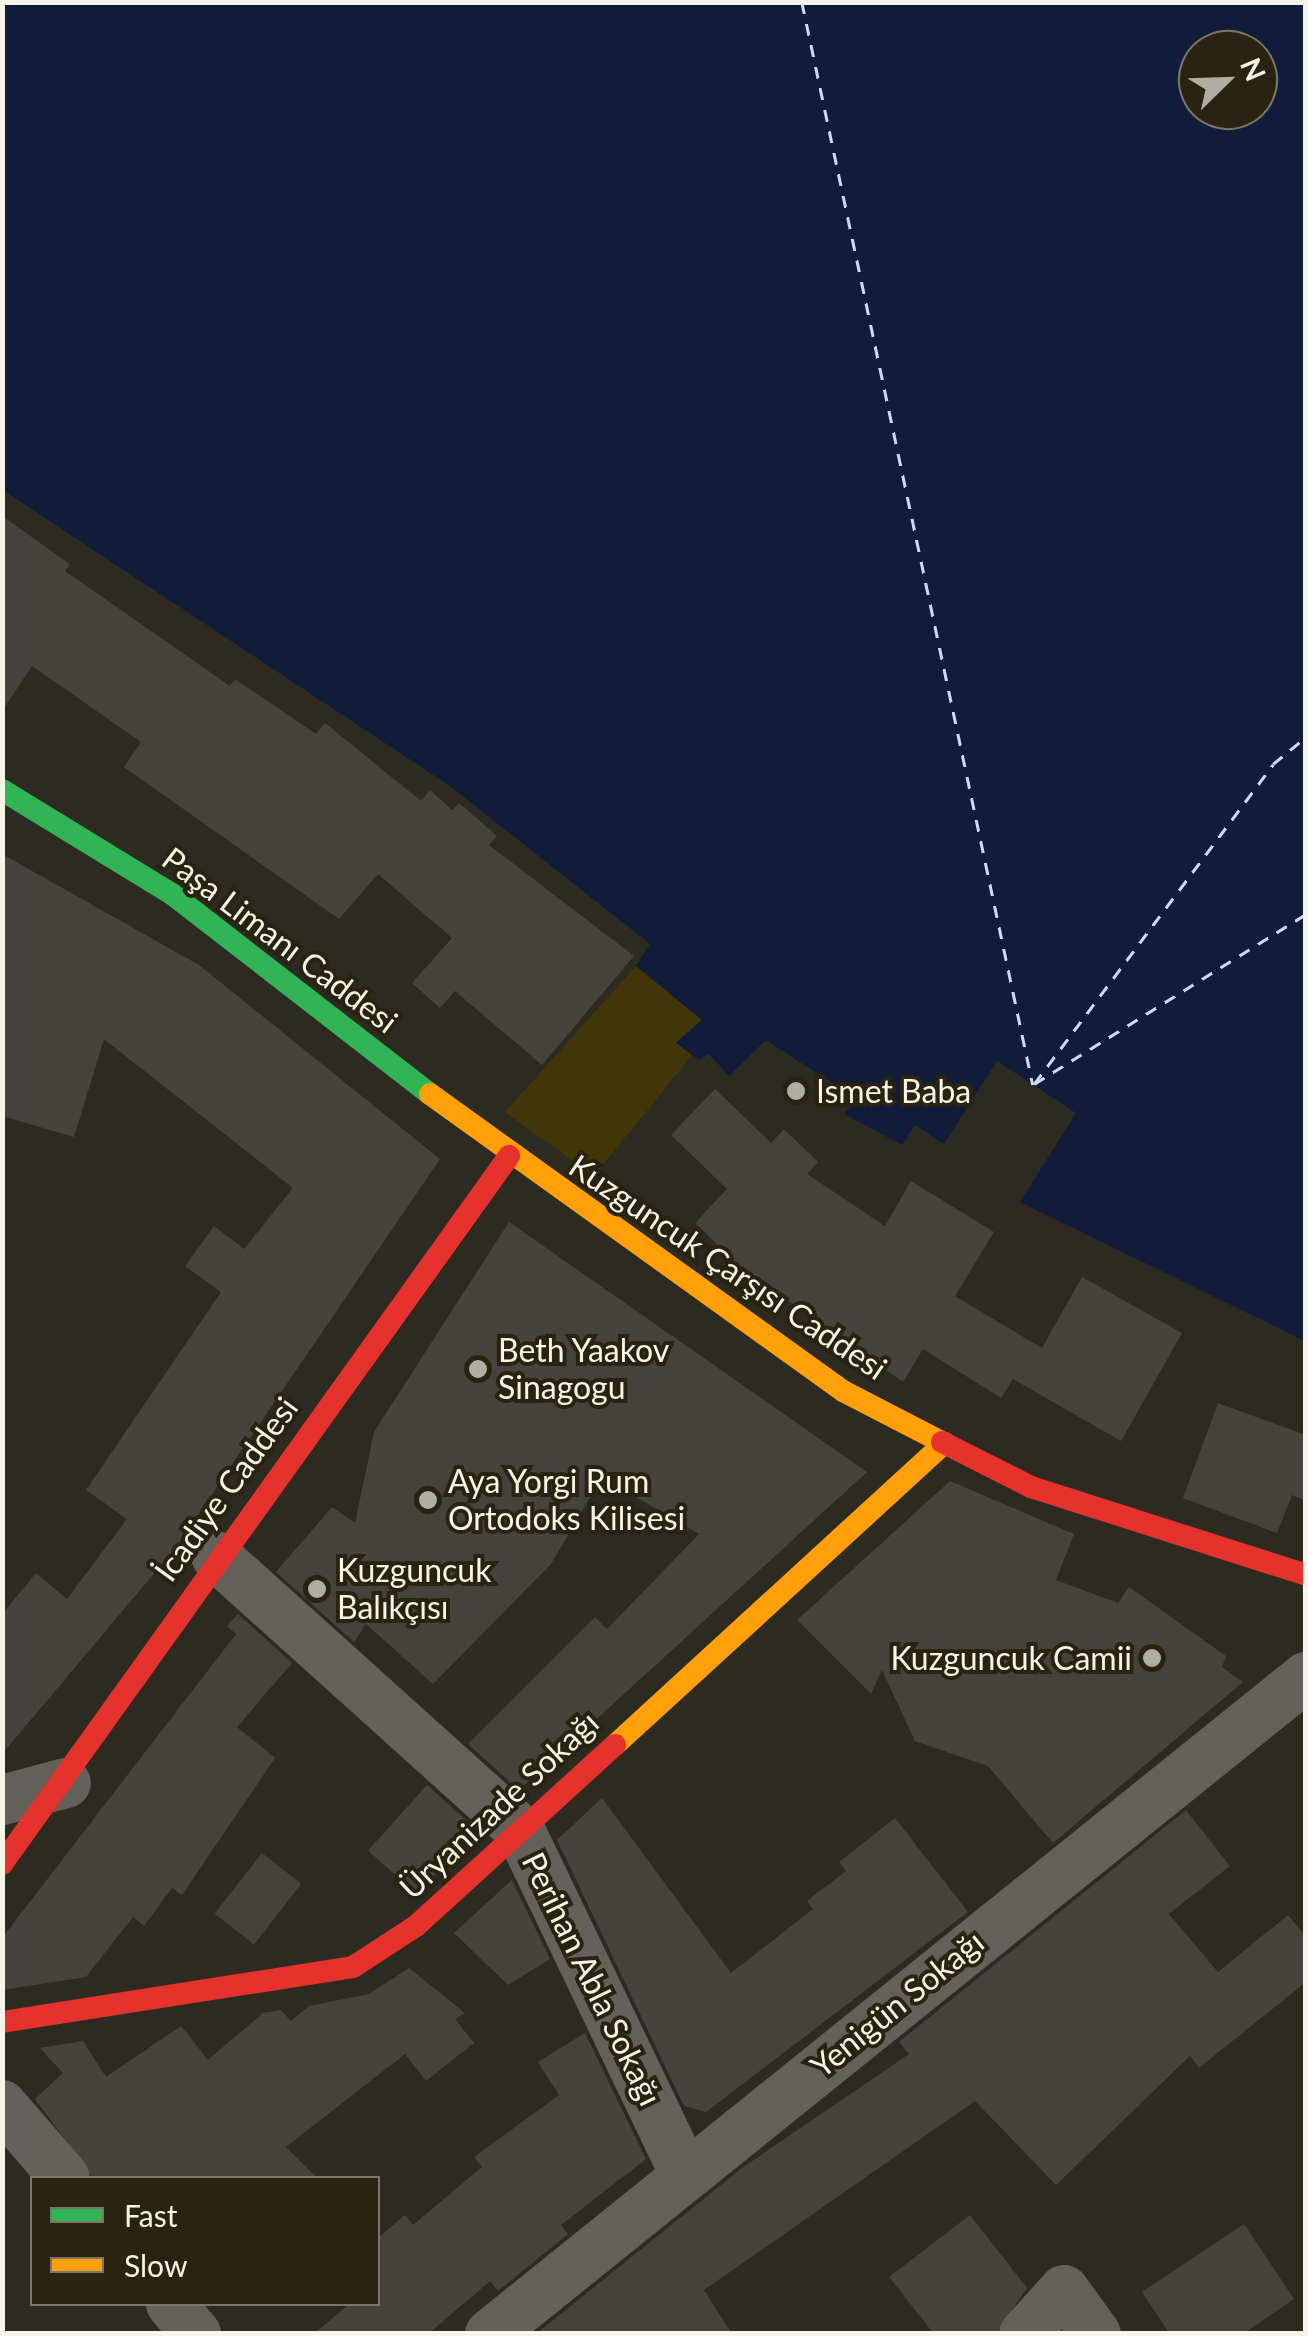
<!DOCTYPE html>
<html>
<head>
<meta charset="utf-8">
<style>
  body { margin:0 }
  #map { position:relative; width:1308px; height:2336px; overflow:hidden; background:#2d2a21; font-family:Lato,sans-serif }
  div>[style] { position:absolute }
  .green>* { inset:0; background:#423609 }
  .water>* { inset:0; background:#111b3a }
  .ferry>* { height:2.5px; margin-top:-1.25px; transform-origin:0; background:repeating-linear-gradient(90deg,#cfdbf6 0 12px,transparent 0 22px) }
  .building>* { inset:0; background:#46433c; transform-origin:0 0 }
  .street>* { height:50px; margin:-25px; padding:0 25px; transform-origin:25px; border-radius:25px; background:#64615a }
  .fast>* { height:22px; margin:-11px; padding:0 11px; transform-origin:11px; border-radius:11px; background:#30b455 }
  .slow>* { height:22px; margin:-11px; padding:0 11px; transform-origin:11px; border-radius:11px; background:#ff9f0a }
  .jam>* { height:22px; margin:-11px; padding:0 11px; transform-origin:11px; border-radius:11px; background:#e5322d }
  .dots>* { width:28px; height:28px; translate:-50% -50%; box-sizing:border-box; border:5px solid #292412; border-radius:50% }
  span { translate:-50% -50%; white-space:nowrap; text-align:center; line-height:1.15; -webkit-text-stroke:8px #292412; paint-order:stroke }
  .street-label { font-size:32px; color:#f7f4e8 }
  .poi-label { font-size:32px; color:#f7f4e8 }
  .left { translate:0 -50%; text-align:left }
  .right { translate:-100% -50%; text-align:right }
  .frame { position:absolute; inset:0; border:5px solid #f7f4e8; pointer-events:none }
  .legend { position:absolute; left:30px; top:2176px; width:350px; height:130px; box-sizing:border-box; background:#292412; border:2px solid #7b7768; margin:0; padding:12px 18px; list-style:none; font-size:30px; color:#f7f4e8 }
  .legend li { display:flex; align-items:center; gap:20px; height:50px }
  .legend b { width:50px; border:2px solid #7b7768 }
  .north { position:absolute; left:1178px; top:30px; width:100px; height:100px; box-sizing:border-box; background:#292412; border:2px solid #7b7768; border-radius:50%; rotate:67deg; font-size:28px; font-weight:700; line-height:40px; text-align:center; color:#f7f4e8 }
  .north::after { content:''; display:block; margin:auto; width:35px; height:45px; background:#b0ada2; clip-path:polygon(50% 0,100% 100%,50% 72%,0 100%) }
</style>
</head>
<body>
<div id="map">
  <div class="green">
    <i style="clip-path:polygon(636px 966px,702px 1020px,676px 1042px,692px 1055px,594px 1176px,505px 1112px)"></i>
  </div>
  <div class="water">
    <i style="clip-path:polygon(evenodd,2px 3px,1305px 3px,1305px 1341px,1020px 1202px,1076px 1113px,997px 1061px,944px 1144px,915px 1125px,902px 1145px,844px 1114px,857px 1099px,766px 1040px,729px 1076px,709px 1054px,699px 1060px,676px 1043px,702px 1020px,636px 966px,650px 944px,450px 786px,3px 490px,2px 3px,1198px 50px,1258px 50px,1258px 110px,1198px 110px,1198px 50px)"></i>
  </div>
  <div class="ferry">
    <i style="left:802px;top:2px;width:1107px;rotate:77.96deg"></i>
    <i style="left:1034px;top:1084px;width:399px;rotate:-53.2deg"></i>
    <i style="left:1273px;top:764px;width:43px;rotate:-39.3deg"></i>
    <i style="left:1034px;top:1084px;width:321px;rotate:-32deg"></i>
  </div>
  <div class="building">
    <i style="clip-path:polygon(2px 516px,70px 564px,65px 571px,230px 686px,235px 679px,316px 734px,325px 723px,421px 801px,430px 790px,452px 810px,459px 803px,497px 836px,489px 845px,634px 956px,542px 1065px,455px 991px,440px 1008px,412px 983px,452px 938px,378px 874px,339px 919px,124px 767px,141px 742px,32px 666px,2px 711px)"></i>
    <i style="clip-path:polygon(2px 854px,199px 965px,440px 1159px,173px 1551px,2px 1754px,2px 1614px,36px 1573px,67px 1599px,127px 1519px,86px 1490px,221px 1292px,185px 1266px,214px 1226px,244px 1249px,293px 1188px,104px 1039px,74px 1137px,2px 1116px)"></i>
    <i style="clip-path:polygon(715px 1089px,771px 1143px,784px 1129px,818px 1162px,807px 1174px,885px 1226px,911px 1181px,994px 1232px,955px 1296px,1042px 1348px,1082px 1277px,1182px 1333px,1121px 1441px,1013px 1379px,1001px 1398px,923px 1349px,903px 1382px,741px 1268px,695px 1223px,727px 1189px,671px 1135px)"></i>
    <i style="clip-path:polygon(509px 1222px,867px 1472px,519px 1790px,468px 1744px,595px 1617px,607px 1629px,699px 1534px,602px 1477px,551px 1564px,433px 1684px,366px 1624px,354px 1642px,276px 1572px,332px 1507px,355px 1523px,374px 1432px)"></i>
    <i style="clip-path:polygon(1218px 1403px,1306px 1435px,1306px 1501px,1292px 1495px,1277px 1533px,1183px 1498px)"></i>
    <i style="clip-path:polygon(950px 1481px,1074px 1534px,1056px 1580px,1118px 1603px,1129px 1587px,1226px 1656px,1222px 1667px,1243px 1682px,1053px 1843px,988px 1766px,915px 1741px,882px 1670px,871px 1694px,797px 1620px)"></i>
    <i style="clip-path:polygon(238px 1614px,292px 1663px,237px 1727px,275px 1758px,182px 1895px,172px 1888px,144px 1926px,133px 1917px,86px 1977px,2px 1990px,2px 1938px,236px 1634px,227px 1626px)"></i>
    <i style="left:427px;top:1785px;width:66px;height:88px;rotate:42deg"></i>
    <i style="clip-path:polygon(602px 1798px,731px 1973px,813px 1909px,807px 1901px,846px 1871px,839px 1862px,895px 1818px,968px 1912px,706px 2112px,684px 2106px,557px 1840px)"></i>
    <i style="clip-path:polygon(1186px 1810px,1230px 1866px,1169px 1914px,1218px 1972px,1288px 1915px,1306px 1937px,1306px 1982px,1199px 2068px,1190px 2056px,1056px 2185px,975px 2101px,704px 2290px,732px 2334px,536px 2334px,742px 2168px,909px 2054px,899px 2042px)"></i>
    <i style="left:262px;top:1853px;width:50px;height:77px;rotate:38deg"></i>
    <i style="clip-path:polygon(512px 1880px,550px 1959px,508px 1985px,454px 1933px)"></i>
    <i style="clip-path:polygon(409px 1968px,465px 2013px,455px 2019px,474px 2043px,426px 2081px,405px 2054px,286px 2147px,317px 2178px,93px 2178px,35px 2099px,63px 2073px,40px 2048px,83px 2041px,106px 2077px,181px 2026px,208px 2060px,263px 2013px,281px 2010px,291px 2021px,309px 2006px,369px 1994px)"></i>
    <i style="clip-path:polygon(585px 2033px,646px 2159px,561px 2225px,568px 2234px,498px 2291px,490px 2281px,428px 2334px,314px 2334px,349px 2304px,378px 2304px,378px 2238px,405px 2215px,413px 2225px,482px 2167px,474px 2157px,559px 2095px,538px 2062px)"></i>
    <i style="clip-path:polygon(970px 2215px,1027px 2288px,996px 2334px,934px 2334px,889px 2277px)"></i>
    <i style="clip-path:polygon(1244px 2224px,1294px 2299px,1243px 2334px,1170px 2334px,1142px 2292px)"></i>
  </div>
  <div class="street">
    <i style="left:216px;top:1556px;width:409px;rotate:42deg"></i>
    <i style="left:520px;top:1830px;width:382px;rotate:64.4deg"></i>
    <i style="left:2px;top:1800px;width:66px;rotate:-14.9deg"></i>
    <i style="left:2px;top:2105px;width:96px;rotate:49.2deg"></i>
    <i style="left:171px;top:2304px;width:39px;rotate:50deg"></i>
    <i style="left:490px;top:2334px;width:1048px;rotate:-38.84deg"></i>
    <i style="left:1024px;top:2334px;width:59px;rotate:-47.7deg"></i>
    <i style="left:1064px;top:2290px;width:54px;rotate:54deg"></i>
  </div>
  <div class="fast">
    <i style="left:2px;top:790px;width:199px;rotate:31.5deg"></i>
    <i style="left:172px;top:894px;width:326px;rotate:37.8deg"></i>
  </div>
  <div class="slow">
    <i style="left:430px;top:1094px;width:509px;rotate:35.72deg"></i>
    <i style="left:843px;top:1391px;width:111px;rotate:27.3deg"></i>
    <i style="left:615px;top:1745px;width:447px;rotate:-42.5deg"></i>
  </div>
  <div class="jam">
    <i style="left:942px;top:1442px;width:100px;rotate:26.8deg"></i>
    <i style="left:1031px;top:1487px;width:289px;rotate:17.7deg"></i>
    <i style="left:2px;top:1864px;width:871px;rotate:-54.39deg"></i>
    <i style="left:2px;top:2022px;width:355px;rotate:-8.9deg"></i>
    <i style="left:353px;top:1967px;width:75px;rotate:-33.1deg"></i>
    <i style="left:416px;top:1926px;width:269px;rotate:-42.3deg"></i>
  </div>
  <div class="dots">
    <i style="left:796px;top:1091px;background:#b0ada2"></i>
    <i style="left:478px;top:1369px;background:#b0ada2"></i>
    <i style="left:428px;top:1500px;background:#b0ada2"></i>
    <i style="left:317px;top:1589px;background:#b0ada2"></i>
    <i style="left:1152px;top:1658px;background:#b0ada2"></i>
  </div>
  <div class="street-label">
    <span style="left:280px;top:940px;rotate:37deg">Paşa Limanı Caddesi</span>
    <span style="left:728px;top:1267px;rotate:34deg">Kuzguncuk Çarşısı Caddesi</span>
    <span style="left:226px;top:1489px;rotate:-54deg">İcadiye Caddesi</span>
    <span style="left:499px;top:1805px;rotate:-43deg">Üryanizade Sokağı</span>
    <span style="left:592px;top:1979px;rotate:64deg">Perihan Abla Sokağı</span>
    <span style="left:897px;top:2004px;rotate:-39deg">Yenigün Sokağı</span>
  </div>
  <div class="poi-label">
    <span class="left" style="left:816px;top:1091px">Ismet Baba</span>
    <span class="left" style="left:498px;top:1369px">Beth Yaakov<br>Sinagogu</span>
    <span class="left" style="left:448px;top:1500px">Aya Yorgi Rum<br>Ortodoks Kilisesi</span>
    <span class="left" style="left:337px;top:1589px">Kuzguncuk<br>Balıkçısı</span>
    <span class="right" style="left:1132px;top:1658px">Kuzguncuk Camii</span>
  </div>
  <div class="frame"></div>
  <ul class="legend">
  <li><b style="height:12px;background:#30b455"></b>Fast</li>
  <li><b style="height:12px;background:#ff9f0a"></b>Slow</li>
  </ul>
  <div class="north">N</div>
</div>
</body>
</html>
